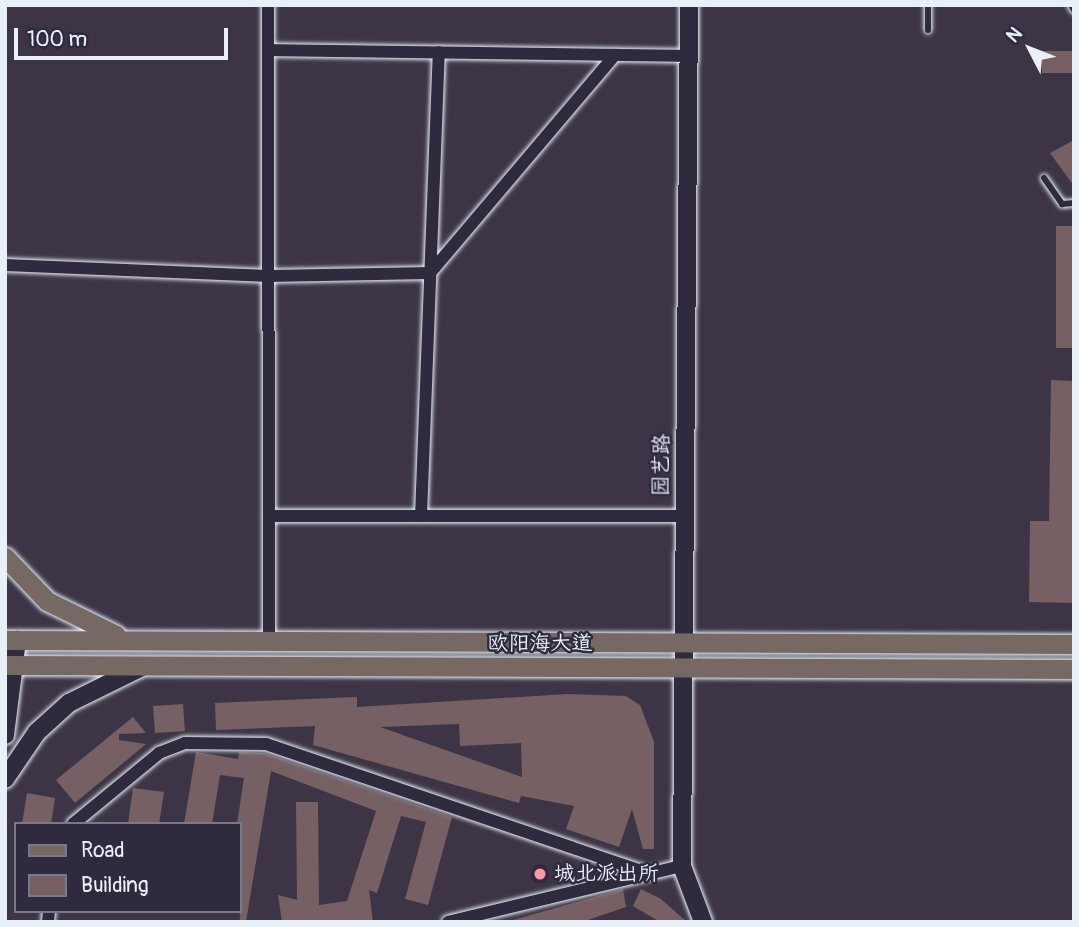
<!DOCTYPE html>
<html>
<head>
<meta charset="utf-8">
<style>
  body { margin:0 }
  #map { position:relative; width:1079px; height:927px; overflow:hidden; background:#3d3545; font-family:Pangolin,"LXGW WenKai TC",sans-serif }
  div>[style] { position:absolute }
  .building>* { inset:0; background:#766064; transform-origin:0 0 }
  .roads { filter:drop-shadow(0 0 2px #e8f1f8) drop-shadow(0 0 2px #e8f1f8) }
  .lane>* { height:6px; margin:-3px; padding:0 3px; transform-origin:3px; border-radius:3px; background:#2f2a3d }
  .street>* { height:12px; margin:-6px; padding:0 6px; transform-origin:6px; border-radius:6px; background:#2f2a3d }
  .secondary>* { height:18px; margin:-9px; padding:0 9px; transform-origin:9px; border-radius:9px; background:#2f2a3d }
  .primary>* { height:19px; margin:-9.5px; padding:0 9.5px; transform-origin:9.5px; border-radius:9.5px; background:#766964 }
  .dots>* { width:19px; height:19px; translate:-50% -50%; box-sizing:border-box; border:4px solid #2f2a3d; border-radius:50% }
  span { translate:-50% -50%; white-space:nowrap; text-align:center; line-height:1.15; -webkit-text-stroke:5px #2f2a3d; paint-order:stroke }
  .street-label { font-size:21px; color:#e8f1f8 }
  .poi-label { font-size:21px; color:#e8f1f8 }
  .left { translate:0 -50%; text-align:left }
  .frame { position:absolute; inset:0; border:7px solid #e8f1f8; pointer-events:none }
  .legend { position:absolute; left:14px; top:822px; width:228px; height:91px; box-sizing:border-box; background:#2f2a3d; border:2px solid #797a88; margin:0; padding:9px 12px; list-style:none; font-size:21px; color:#e8f1f8 }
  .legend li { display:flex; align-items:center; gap:14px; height:35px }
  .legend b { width:35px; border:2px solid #797a88 }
  .north { position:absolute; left:995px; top:14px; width:70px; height:70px; -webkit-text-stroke:5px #2f2a3d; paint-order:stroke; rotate:312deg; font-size:19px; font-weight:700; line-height:28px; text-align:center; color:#e8f1f8 }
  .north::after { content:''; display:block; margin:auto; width:24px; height:32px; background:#e8f1f8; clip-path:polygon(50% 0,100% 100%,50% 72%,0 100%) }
  .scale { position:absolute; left:14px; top:28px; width:214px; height:32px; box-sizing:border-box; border:4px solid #e8f1f8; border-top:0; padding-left:9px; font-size:21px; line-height:24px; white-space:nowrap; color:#e8f1f8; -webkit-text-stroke:5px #2f2a3d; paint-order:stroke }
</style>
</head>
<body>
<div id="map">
  <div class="building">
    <i style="left:1074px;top:51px;width:22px;height:32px;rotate:90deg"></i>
    <i style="clip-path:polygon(1074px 140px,1074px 186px,1050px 153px)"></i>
    <i style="left:1056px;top:226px;width:18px;height:122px"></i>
    <i style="clip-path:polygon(1051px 380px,1074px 381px,1074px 603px,1029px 602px,1030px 521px,1049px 521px)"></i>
    <i style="clip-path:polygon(evenodd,567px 694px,626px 696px,640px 705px,654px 742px,654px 849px,643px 849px,632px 809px,619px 847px,566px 829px,574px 806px,521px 796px,519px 803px,313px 745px,315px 726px,216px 730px,215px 703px,357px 697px,357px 707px,567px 694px,459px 724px,460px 746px,521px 743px,522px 777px,380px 727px,459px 724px)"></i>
    <i style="left:183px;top:704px;width:27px;height:30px;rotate:86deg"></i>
    <i style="clip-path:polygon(133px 717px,146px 733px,119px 734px,119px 740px,146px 744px,75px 803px,56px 780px)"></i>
    <i style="clip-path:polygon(196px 752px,238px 759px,239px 752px,264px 753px,452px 817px,428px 905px,405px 899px,426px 822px,401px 816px,377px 893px,369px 890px,373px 922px,282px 922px,278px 895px,297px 900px,296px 802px,318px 802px,319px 905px,347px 901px,376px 811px,271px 771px,246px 922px,240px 922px,237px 824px,244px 778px,220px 775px,212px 824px,184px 824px)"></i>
    <i style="clip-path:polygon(133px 788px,164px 792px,159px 824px,128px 824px)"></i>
    <i style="clip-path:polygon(27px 793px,55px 798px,51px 824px,22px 824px)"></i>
    <i style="clip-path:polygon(623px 889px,626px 907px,582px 922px,506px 922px)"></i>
    <i style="clip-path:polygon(641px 889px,661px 899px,687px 922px,660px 922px,633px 906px)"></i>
  </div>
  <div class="roads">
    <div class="lane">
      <i style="left:1071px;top:5px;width:6px;rotate:59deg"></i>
      <i style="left:928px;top:30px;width:25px;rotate:-90deg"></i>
      <i style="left:1044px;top:178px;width:32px;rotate:55deg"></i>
      <i style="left:1062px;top:204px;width:12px;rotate:-5deg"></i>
    </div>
    <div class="street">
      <i style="left:268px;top:5px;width:636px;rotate:89.91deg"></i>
      <i style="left:268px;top:50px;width:421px;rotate:0.8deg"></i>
      <i style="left:5px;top:265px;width:264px;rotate:2.4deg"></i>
      <i style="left:269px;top:276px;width:161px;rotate:-1.1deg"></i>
      <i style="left:430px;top:273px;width:286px;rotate:-49.7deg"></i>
      <i style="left:269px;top:516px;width:415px"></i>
      <i style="left:421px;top:516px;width:464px;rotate:-87.8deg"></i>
      <i style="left:73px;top:824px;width:112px;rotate:-39.5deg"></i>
      <i style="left:159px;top:753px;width:28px;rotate:-21deg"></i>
      <i style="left:185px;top:743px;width:81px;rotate:0.7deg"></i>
      <i style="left:266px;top:744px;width:404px;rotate:18.7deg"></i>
      <i style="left:48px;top:922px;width:11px;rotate:-85deg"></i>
      <i style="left:448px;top:922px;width:241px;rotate:-13.5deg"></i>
    </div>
    <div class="secondary">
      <i style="left:689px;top:5px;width:861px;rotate:90.47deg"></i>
      <i style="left:682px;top:866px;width:60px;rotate:69.4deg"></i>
      <i style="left:5px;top:735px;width:96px;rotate:-82.8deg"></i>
      <i style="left:5px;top:779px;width:57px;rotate:-55.8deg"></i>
      <i style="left:37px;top:732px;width:43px;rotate:-42.2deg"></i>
      <i style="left:69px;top:703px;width:81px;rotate:-26.3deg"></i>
    </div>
    <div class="primary">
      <i style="left:5px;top:557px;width:61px;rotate:46.3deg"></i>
      <i style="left:47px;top:601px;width:77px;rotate:26.2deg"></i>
      <i style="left:5px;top:640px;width:1069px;rotate:0.21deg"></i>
      <i style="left:5px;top:665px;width:1069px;rotate:0.21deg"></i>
    </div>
  </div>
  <div class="dots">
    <i style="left:540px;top:874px;background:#ff9aa2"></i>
  </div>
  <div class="street-label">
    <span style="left:662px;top:465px;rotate:-89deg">园艺路</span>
    <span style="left:540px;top:644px">欧阳海大道</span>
  </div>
  <div class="poi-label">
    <span class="left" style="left:554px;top:874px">城北派出所</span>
  </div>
  <div class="frame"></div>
  <ul class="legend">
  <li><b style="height:9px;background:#766964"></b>Road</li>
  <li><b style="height:19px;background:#766064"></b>Building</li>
  </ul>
  <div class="north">N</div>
  <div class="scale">100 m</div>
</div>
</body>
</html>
